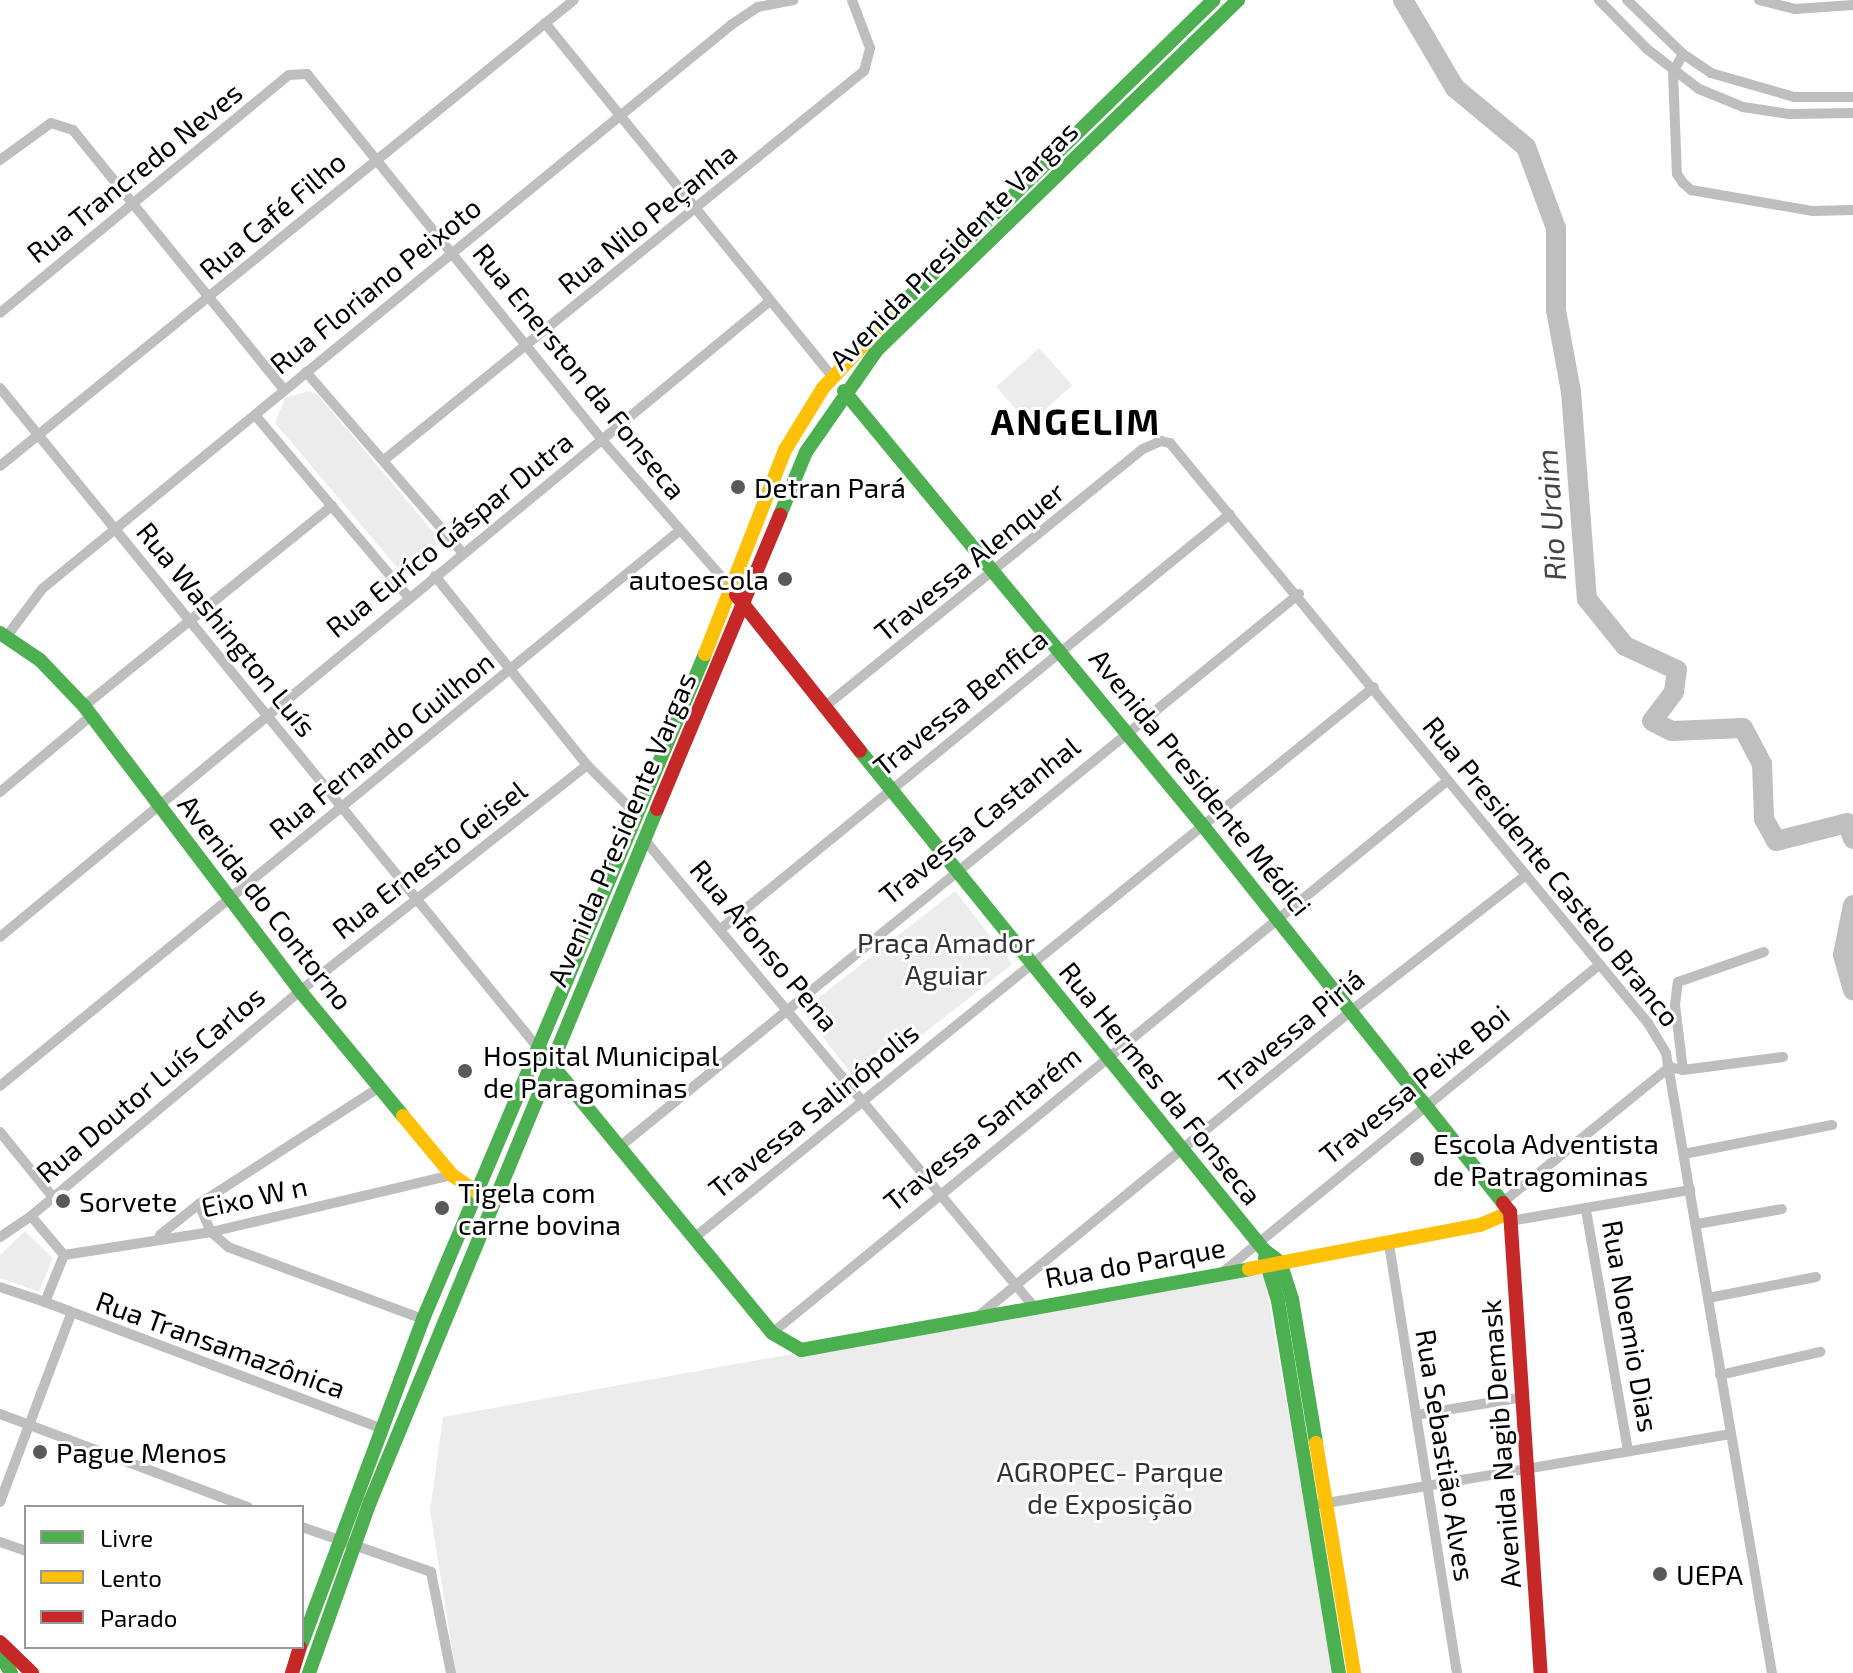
<!DOCTYPE html>
<html>
<head>
<meta charset="utf-8">
<style>
  body { margin:0 }
  #map { position:relative; width:1853px; height:1673px; overflow:hidden; background:#fff; font-family:"Exo 2",sans-serif }
  div>[style] { position:absolute }
  .green>* { inset:0; background:#ececec; transform-origin:0 0 }
  .river>* { height:20px; margin:-10px; padding:0 10px; transform-origin:10px; border-radius:10px; background:#bfbfbf }
  .street>* { height:10px; margin:-5px; padding:0 5px; transform-origin:5px; border-radius:5px; background:#bebebe }
  .fast>* { height:14px; margin:-7px; padding:0 7px; transform-origin:7px; border-radius:7px; background:#4caf50 }
  .slow>* { height:14px; margin:-7px; padding:0 7px; transform-origin:7px; border-radius:7px; background:#ffc107 }
  .jam>* { height:14px; margin:-7px; padding:0 7px; transform-origin:7px; border-radius:7px; background:#c62828 }
  .dots>* { width:22px; height:22px; translate:-50% -50%; box-sizing:border-box; border:4px solid #fff; border-radius:50% }
  span { translate:-50% -50%; white-space:nowrap; text-align:center; line-height:1.15; -webkit-text-stroke:6px #fff; paint-order:stroke }
  .street-label { font-size:28px; color:#000 }
  .poi-label { font-size:28px; color:#000 }
  .left { translate:0 -50%; text-align:left }
  .right { translate:-100% -50%; text-align:right }
  .park-label { font-size:28px; color:#333 }
  .water-label { font-size:30px; color:#444; font-style:italic }
  .district-label { font-size:36px; color:#000; font-weight:700; letter-spacing:2px }
  .legend { position:absolute; left:24px; top:1505px; width:280px; height:144px; box-sizing:border-box; background:#fff; border:2px solid #999; margin:0; padding:10px 14px; list-style:none; font-size:24px; color:#000 }
  .legend li { display:flex; align-items:center; gap:16px; height:40px }
  .legend b { width:40px; border:2px solid #999 }
</style>
</head>
<body>
<div id="map">
  <div class="green">
    <i style="left:1039px;top:348px;width:50px;height:58px;rotate:48deg"></i>
    <i style="clip-path:polygon(309px 391px,318px 395px,439px 539px,430px 566px,414px 574px,400px 571px,275px 423px,285px 398px)"></i>
    <i style="left:955px;top:891px;width:93px;height:194px;rotate:52deg"></i>
    <i style="clip-path:polygon(25px 1231px,53px 1258px,39px 1292px,0 1278px,0 1255px)"></i>
    <i style="clip-path:polygon(1263px 1269px,1334px 1673px,456px 1673px,430px 1511px,443px 1417px)"></i>
  </div>
  <div class="river">
    <i style="left:1403px;top:0;width:102px;rotate:59.4deg"></i>
    <i style="left:1455px;top:88px;width:92px;rotate:39.7deg"></i>
    <i style="left:1526px;top:147px;width:86px;rotate:69.7deg"></i>
    <i style="left:1556px;top:228px;width:82px;rotate:90deg"></i>
    <i style="left:1556px;top:310px;width:83px;rotate:79.6deg"></i>
    <i style="left:1571px;top:392px;width:208px;rotate:85.6deg"></i>
    <i style="left:1587px;top:599px;width:60px;rotate:51deg"></i>
    <i style="left:1625px;top:646px;width:57px;rotate:24.8deg"></i>
    <i style="left:1677px;top:670px;width:22px;rotate:98deg"></i>
    <i style="left:1674px;top:692px;width:36px;rotate:127deg"></i>
    <i style="left:1652px;top:721px;width:22px;rotate:27deg"></i>
    <i style="left:1672px;top:731px;width:71px;rotate:-2.4deg"></i>
    <i style="left:1743px;top:728px;width:41px;rotate:62.2deg"></i>
    <i style="left:1762px;top:764px;width:55px;rotate:87.9deg"></i>
    <i style="left:1764px;top:819px;width:25px;rotate:61deg"></i>
    <i style="left:1776px;top:841px;width:73px;rotate:-14.2deg"></i>
    <i style="left:1847px;top:823px;width:17px;rotate:69deg"></i>
    <i style="left:1853px;top:905px;width:51px;rotate:101.3deg"></i>
    <i style="left:1843px;top:955px;width:37px;rotate:74deg"></i>
  </div>
  <div class="street">
    <i style="left:1599px;top:0;width:69px;rotate:45.6deg"></i>
    <i style="left:1647px;top:49px;width:66px;rotate:37.6deg"></i>
    <i style="left:1699px;top:89px;width:48px;rotate:22.2deg"></i>
    <i style="left:1743px;top:107px;width:47px;rotate:8.7deg"></i>
    <i style="left:1789px;top:114px;width:64px;rotate:-0.9deg"></i>
    <i style="left:1627px;top:0;width:78px;rotate:44deg"></i>
    <i style="left:1683px;top:54px;width:34px;rotate:34deg"></i>
    <i style="left:1711px;top:73px;width:86px;rotate:16.1deg"></i>
    <i style="left:1794px;top:97px;width:59px"></i>
    <i style="left:1759px;top:0;width:37px;rotate:14deg"></i>
    <i style="left:1795px;top:9px;width:58px;rotate:-3.9deg"></i>
    <i style="left:545px;top:23px;width:455px;rotate:50.9deg"></i>
    <i style="left:1683px;top:54px;width:21px;rotate:119deg"></i>
    <i style="left:1673px;top:72px;width:102px;rotate:87.8deg"></i>
    <i style="left:1677px;top:174px;width:11px;rotate:56deg"></i>
    <i style="left:1683px;top:183px;width:11px;rotate:41deg"></i>
    <i style="left:1691px;top:190px;width:124px;rotate:9.8deg"></i>
    <i style="left:1813px;top:211px;width:40px;rotate:-1.4deg"></i>
    <i style="left:0;top:160px;width:63px;rotate:-36deg"></i>
    <i style="left:51px;top:123px;width:23px;rotate:18deg"></i>
    <i style="left:73px;top:130px;width:335px;rotate:50.9deg"></i>
    <i style="left:0;top:313px;width:374px;rotate:-39.5deg"></i>
    <i style="left:289px;top:75px;width:18px;rotate:-3deg"></i>
    <i style="left:307px;top:74px;width:470px;rotate:51.1deg"></i>
    <i style="left:602px;top:440px;width:198px;rotate:48.9deg"></i>
    <i style="left:306px;top:372px;width:240px;rotate:49.1deg"></i>
    <i style="left:0;top:388px;width:853px;rotate:50.81deg"></i>
    <i style="left:255px;top:415px;width:239px;rotate:49.9deg"></i>
    <i style="left:384px;top:460px;width:618px;rotate:-39.02deg"></i>
    <i style="left:864px;top:71px;width:24px;rotate:-75deg"></i>
    <i style="left:870px;top:48px;width:51px;rotate:-110.6deg"></i>
    <i style="left:0;top:466px;width:739px;rotate:-39.07deg"></i>
    <i style="left:435px;top:576px;width:243px;rotate:51.2deg"></i>
    <i style="left:587px;top:765px;width:69px;rotate:45deg"></i>
    <i style="left:7px;top:636px;width:59px;rotate:-53.3deg"></i>
    <i style="left:42px;top:589px;width:890px;rotate:-39.3deg"></i>
    <i style="left:731px;top:25px;width:32px;rotate:-34deg"></i>
    <i style="left:758px;top:7px;width:36px;rotate:-11deg"></i>
    <i style="left:84px;top:706px;width:319px;rotate:-38.9deg"></i>
    <i style="left:823px;top:708px;width:412px;rotate:-39deg"></i>
    <i style="left:1143px;top:449px;width:20px;rotate:-24deg"></i>
    <i style="left:1161px;top:441px;width:9px;rotate:13deg"></i>
    <i style="left:1170px;top:443px;width:752px;rotate:50.51deg"></i>
    <i style="left:1648px;top:1023px;width:35px;rotate:59deg"></i>
    <i style="left:1666px;top:1053px;width:629px;rotate:80.3deg"></i>
    <i style="left:0;top:792px;width:119px;rotate:-39.9deg"></i>
    <i style="left:643px;top:838px;width:611px;rotate:50.18deg"></i>
    <i style="left:722px;top:928px;width:655px;rotate:-39.18deg"></i>
    <i style="left:0;top:937px;width:999px;rotate:-39.56deg"></i>
    <i style="left:1683px;top:1070px;width:65px;rotate:-97deg"></i>
    <i style="left:1675px;top:1005px;width:23px;rotate:-83deg"></i>
    <i style="left:1678px;top:982px;width:91px;rotate:-19.2deg"></i>
    <i style="left:0;top:1086px;width:877px;rotate:-39.26deg"></i>
    <i style="left:0;top:1132px;width:81px;rotate:51deg"></i>
    <i style="left:618px;top:1148px;width:878px;rotate:-39.13deg"></i>
    <i style="left:1684px;top:1154px;width:151px;rotate:-11.1deg"></i>
    <i style="left:1503px;top:1202px;width:215px;rotate:-39deg"></i>
    <i style="left:1670px;top:1067px;width:13px;rotate:13deg"></i>
    <i style="left:1683px;top:1070px;width:101px;rotate:-7.4deg"></i>
    <i style="left:199px;top:1204px;width:30px;rotate:67deg"></i>
    <i style="left:211px;top:1232px;width:23px;rotate:41deg"></i>
    <i style="left:228px;top:1247px;width:208px;rotate:20.3deg"></i>
    <i style="left:1586px;top:1210px;width:245px;rotate:80.1deg"></i>
    <i style="left:31px;top:1216px;width:351px;rotate:-39.9deg"></i>
    <i style="left:300px;top:991px;width:365px;rotate:-38.2deg"></i>
    <i style="left:1510px;top:1221px;width:183px;rotate:-9.8deg"></i>
    <i style="left:1697px;top:1224px;width:86px;rotate:-10deg"></i>
    <i style="left:160px;top:1235px;width:50px;rotate:-38.5deg"></i>
    <i style="left:199px;top:1204px;width:216px;rotate:-32.9deg"></i>
    <i style="left:0;top:1237px;width:37px;rotate:-34deg"></i>
    <i style="left:31px;top:1216px;width:51px;rotate:49.8deg"></i>
    <i style="left:64px;top:1255px;width:51px;rotate:112deg"></i>
    <i style="left:45px;top:1302px;width:47px;rotate:-161.6deg"></i>
    <i style="left:694px;top:1238px;width:875px;rotate:-39.02deg"></i>
    <i style="left:1389px;top:1244px;width:434px;rotate:81deg"></i>
    <i style="left:64px;top:1255px;width:149px;rotate:-8.9deg"></i>
    <i style="left:211px;top:1232px;width:248px;rotate:-13.3deg"></i>
    <i style="left:1224px;top:1271px;width:485px;rotate:-39.2deg"></i>
    <i style="left:1708px;top:1298px;width:110px;rotate:-11deg"></i>
    <i style="left:45px;top:1302px;width:360px;rotate:20.6deg"></i>
    <i style="left:977px;top:1317px;width:485px;rotate:-39.3deg"></i>
    <i style="left:1352px;top:1010px;width:220px;rotate:-37.8deg"></i>
    <i style="left:772px;top:1333px;width:873px;rotate:-39.28deg"></i>
    <i style="left:1720px;top:1375px;width:103px;rotate:-13deg"></i>
    <i style="left:0;top:1414px;width:265px;rotate:20.6deg"></i>
    <i style="left:1416px;top:1415px;width:109px;rotate:-9.5deg"></i>
    <i style="left:0;top:1502px;width:201px;rotate:-69.3deg"></i>
    <i style="left:1321px;top:1504px;width:414px;rotate:-9.7deg"></i>
    <i style="left:302px;top:1527px;width:137px;rotate:19.2deg"></i>
    <i style="left:431px;top:1572px;width:103px;rotate:78.8deg"></i>
    <i style="left:0;top:1542px;width:28px;rotate:19deg"></i>
  </div>
  <div class="fast">
    <i style="left:903px;top:303px;width:434px;rotate:-44.3deg"></i>
    <i style="left:844px;top:391px;width:565px;rotate:50.45deg"></i>
    <i style="left:1204px;top:827px;width:480px;rotate:51.5deg"></i>
    <i style="left:780px;top:515px;width:68px;rotate:-67.6deg"></i>
    <i style="left:806px;top:452px;width:124px;rotate:-55.2deg"></i>
    <i style="left:877px;top:350px;width:503px;rotate:-44.11deg"></i>
    <i style="left:0;top:633px;width:48px;rotate:34deg"></i>
    <i style="left:40px;top:660px;width:64px;rotate:46.3deg"></i>
    <i style="left:84px;top:706px;width:358px;rotate:52.8deg"></i>
    <i style="left:300px;top:991px;width:162px;rotate:50.5deg"></i>
    <i style="left:860px;top:751px;width:642px;rotate:51.01deg"></i>
    <i style="left:1264px;top:1250px;width:20px;rotate:37deg"></i>
    <i style="left:1280px;top:1262px;width:39px;rotate:72deg"></i>
    <i style="left:1292px;top:1299px;width:146px;rotate:80.5deg"></i>
    <i style="left:539px;top:1049px;width:367px;rotate:50.6deg"></i>
    <i style="left:772px;top:1333px;width:34px;rotate:30deg"></i>
    <i style="left:801px;top:1350px;width:455px;rotate:-10.2deg"></i>
    <i style="left:1265px;top:1258px;width:45px;rotate:73.2deg"></i>
    <i style="left:1278px;top:1301px;width:377px;rotate:80.7deg"></i>
    <i style="left:302px;top:1643px;width:346px;rotate:-69.5deg"></i>
    <i style="left:423px;top:1319px;width:722px;rotate:-67.02deg"></i>
    <i style="left:0;top:1654px;width:22px;rotate:60deg"></i>
    <i style="left:309px;top:1673px;width:182px;rotate:-70.4deg"></i>
    <i style="left:370px;top:1502px;width:750px;rotate:-67.5deg"></i>
  </div>
  <div class="slow">
    <i style="left:705px;top:654px;width:219px;rotate:-68.6deg"></i>
    <i style="left:785px;top:450px;width:73px;rotate:-58.5deg"></i>
    <i style="left:823px;top:388px;width:117px;rotate:-46.7deg"></i>
    <i style="left:403px;top:1116px;width:77px;rotate:50.3deg"></i>
    <i style="left:452px;top:1175px;width:49px;rotate:35deg"></i>
    <i style="left:1249px;top:1269px;width:235px;rotate:-10.8deg"></i>
    <i style="left:1480px;top:1225px;width:33px;rotate:-23deg"></i>
    <i style="left:1316px;top:1443px;width:233px;rotate:80.6deg"></i>
  </div>
  <div class="jam">
    <i style="left:736px;top:595px;width:199px;rotate:51.5deg"></i>
    <i style="left:657px;top:809px;width:319px;rotate:-67.3deg"></i>
    <i style="left:1503px;top:1203px;width:11px;rotate:52deg"></i>
    <i style="left:1510px;top:1212px;width:462px;rotate:86.2deg"></i>
    <i style="left:0;top:1642px;width:45px;rotate:44.1deg"></i>
    <i style="left:292px;top:1673px;width:27px;rotate:-73deg"></i>
  </div>
  <div class="dots">
    <i style="left:738px;top:487px;background:#595959"></i>
    <i style="left:785px;top:579px;background:#595959"></i>
    <i style="left:465px;top:1071px;background:#595959"></i>
    <i style="left:1417px;top:1159px;background:#595959"></i>
    <i style="left:63px;top:1201px;background:#595959"></i>
    <i style="left:442px;top:1208px;background:#595959"></i>
    <i style="left:40px;top:1452px;background:#595959"></i>
    <i style="left:1660px;top:1574px;background:#595959"></i>
  </div>
  <div class="street-label">
    <span style="left:134px;top:172px;rotate:-39deg">Rua Trancredo Neves</span>
    <span style="left:272px;top:215px;rotate:-40deg">Rua Café Filho</span>
    <span style="left:647px;top:218px;rotate:-39deg">Rua Nilo Peçanha</span>
    <span style="left:953px;top:245px;rotate:-45deg">Avenida Presidente Vargas</span>
    <span style="left:375px;top:285px;rotate:-39deg">Rua Floriano Peixoto</span>
    <span style="left:580px;top:371px;rotate:51deg">Rua Enerston da Fonseca</span>
    <span style="left:449px;top:534px;rotate:-39deg">Rua Euríco Gáspar Dutra</span>
    <span style="left:969px;top:561px;rotate:-39deg">Travessa Alenquer</span>
    <span style="left:227px;top:629px;rotate:51deg">Rua Washington Luís</span>
    <span style="left:960px;top:702px;rotate:-39deg">Travessa Benfica</span>
    <span style="left:381px;top:745px;rotate:-39deg">Rua Fernando Guilhon</span>
    <span style="left:1201px;top:782px;rotate:51deg">Avenida Presidente Médici</span>
    <span style="left:979px;top:820px;rotate:-39deg">Travessa Castanhal</span>
    <span style="left:621px;top:829px;rotate:-67deg">Avenida Presidente Vargas</span>
    <span style="left:429px;top:859px;rotate:-38deg">Rua Ernesto Geisel</span>
    <span style="left:1552px;top:871px;rotate:51deg">Rua Presidente Castelo Branco</span>
    <span style="left:266px;top:902px;rotate:52deg">Avenida do Contorno</span>
    <span style="left:765px;top:945px;rotate:50deg">Rua Afonso Pena</span>
    <span style="left:1291px;top:1030px;rotate:-39deg">Travessa Piriá</span>
    <span style="left:1161px;top:1083px;rotate:51deg">Rua Hermes da Fonseca</span>
    <span style="left:150px;top:1084px;rotate:-40deg">Rua Doutor Luís Carlos</span>
    <span style="left:1414px;top:1084px;rotate:-39deg">Travessa Peixe Boi</span>
    <span style="left:813px;top:1110px;rotate:-39deg">Travessa Salinópolis</span>
    <span style="left:982px;top:1128px;rotate:-39deg">Travessa Santarém</span>
    <span style="left:254px;top:1196px;rotate:-12deg">Eixo W n</span>
    <span style="left:1135px;top:1262px;rotate:-10deg">Rua do Parque</span>
    <span style="left:1631px;top:1326px;rotate:80deg">Rua Noemio Dias</span>
    <span style="left:221px;top:1344px;rotate:20deg">Rua Transamazônica</span>
    <span style="left:1500px;top:1444px;rotate:-94deg">Avenida Nagib Demask</span>
    <span style="left:1446px;top:1455px;rotate:81deg">Rua Sebastião Alves</span>
  </div>
  <div class="poi-label">
    <span class="left" style="left:754px;top:487px">Detran Pará</span>
    <span class="right" style="left:769px;top:579px">autoescola</span>
    <span class="left" style="left:483px;top:1071px">Hospital Municipal<br>de Paragominas</span>
    <span class="left" style="left:1433px;top:1159px">Escola Adventista<br>de Patragominas</span>
    <span class="left" style="left:458px;top:1208px">Tigela com<br>carne bovina</span>
    <span class="left" style="left:79px;top:1201px">Sorvete</span>
    <span class="left" style="left:56px;top:1452px">Pague Menos</span>
    <span class="left" style="left:1676px;top:1574px">UEPA</span>
  </div>
  <div class="park-label">
    <span style="left:946px;top:958px">Praça Amador<br>Aguiar</span>
    <span style="left:1110px;top:1487px">AGROPEC- Parque<br>de Exposição</span>
  </div>
  <div class="water-label">
    <span style="left:1550px;top:515px;rotate:-94deg">Rio Uraim</span>
  </div>
  <div class="district-label">
    <span style="left:1076px;top:421px">ANGELIM</span>
  </div>
  <ul class="legend">
  <li><b style="height:10px;background:#4caf50"></b>Livre</li>
  <li><b style="height:10px;background:#ffc107"></b>Lento</li>
  <li><b style="height:10px;background:#c62828"></b>Parado</li>
  </ul>
</div>
</body>
</html>
